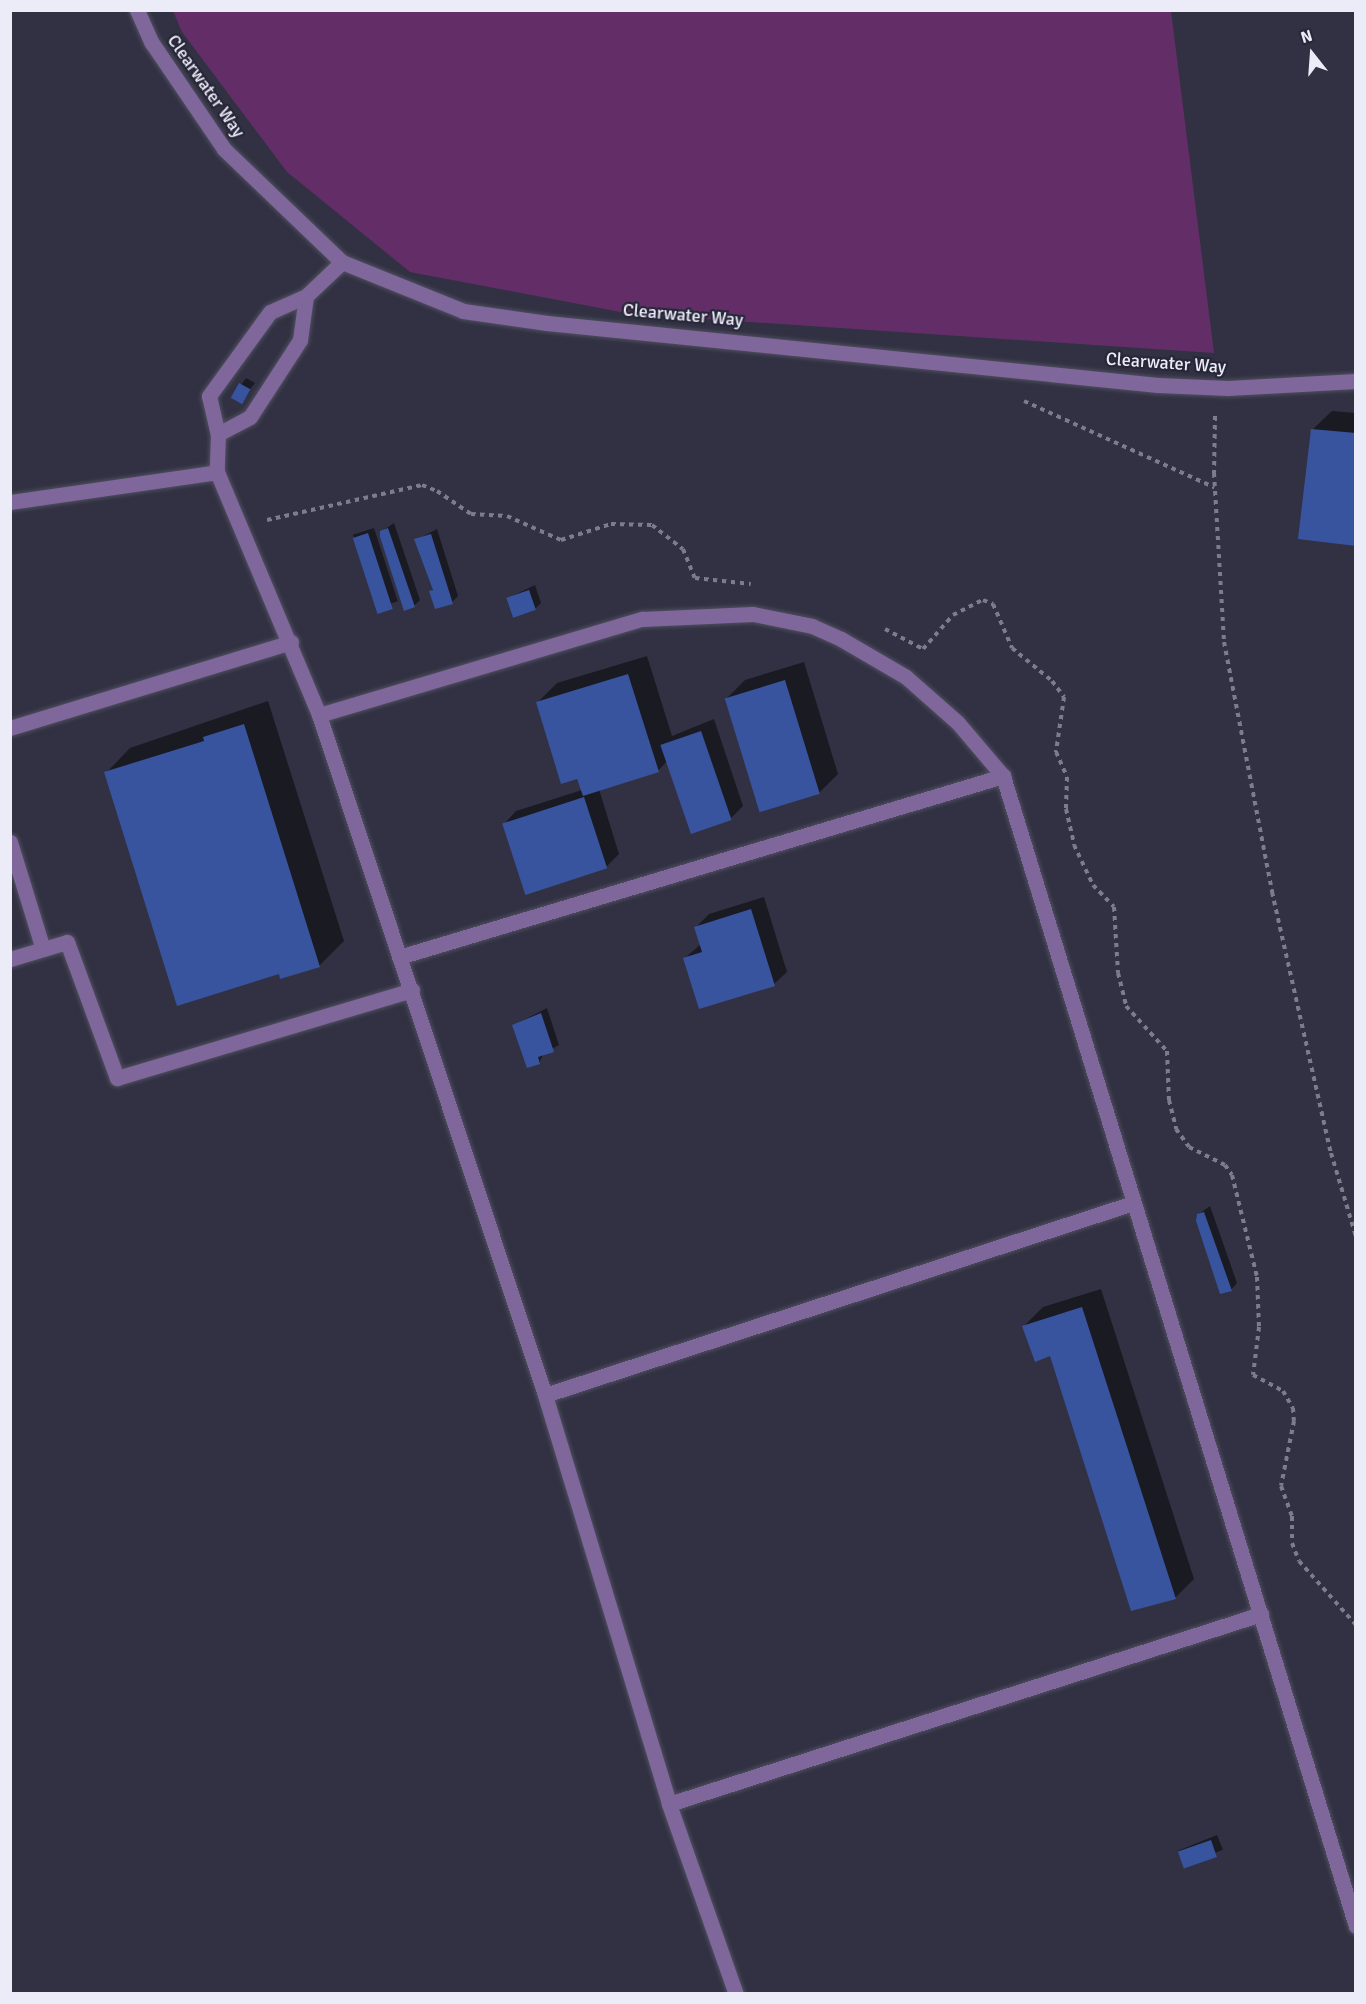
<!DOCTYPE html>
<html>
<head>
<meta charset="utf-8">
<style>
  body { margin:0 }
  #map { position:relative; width:1366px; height:2004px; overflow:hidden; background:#313143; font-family:Signika,sans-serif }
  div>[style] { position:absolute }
  .green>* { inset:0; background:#632e67 }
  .shadow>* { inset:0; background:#0007; transform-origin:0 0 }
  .building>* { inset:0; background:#39549e; transform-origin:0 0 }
  .path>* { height:4px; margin-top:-2px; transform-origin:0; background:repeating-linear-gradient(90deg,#7c7c8c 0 4.5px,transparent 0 9px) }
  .roads { filter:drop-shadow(0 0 2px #4f4f60) drop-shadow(0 0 2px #4f4f60) }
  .lane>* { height:15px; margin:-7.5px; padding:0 7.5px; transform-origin:7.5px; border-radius:7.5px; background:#80679b }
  span { translate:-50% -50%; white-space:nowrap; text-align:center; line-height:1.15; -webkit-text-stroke:4.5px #272739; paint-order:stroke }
  .street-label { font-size:18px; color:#ececf9 }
  .frame { position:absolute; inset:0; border:12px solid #ececf9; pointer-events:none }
  .north { position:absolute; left:1282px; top:24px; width:60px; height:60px; -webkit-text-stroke:4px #272739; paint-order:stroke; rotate:343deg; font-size:16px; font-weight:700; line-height:24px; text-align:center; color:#ececf9 }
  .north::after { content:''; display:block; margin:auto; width:21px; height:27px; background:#ececf9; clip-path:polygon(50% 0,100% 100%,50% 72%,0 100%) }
</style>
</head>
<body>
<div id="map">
  <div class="green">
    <i style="clip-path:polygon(173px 11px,1171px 11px,1214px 353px,631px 314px,410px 272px,287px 172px,182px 32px)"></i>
  </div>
  <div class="shadow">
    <i style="clip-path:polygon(246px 378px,255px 383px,240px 402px,233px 396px)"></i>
    <i style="clip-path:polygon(1332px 411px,1356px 413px,1356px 544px,1312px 430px)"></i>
    <i style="clip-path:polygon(394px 523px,420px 600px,414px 606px,382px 531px)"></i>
    <i style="left:374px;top:528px;width:77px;height:22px;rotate:72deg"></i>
    <i style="clip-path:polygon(437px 529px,458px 596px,452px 602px,431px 591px,434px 588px,416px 540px)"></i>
    <i style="clip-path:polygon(535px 585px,541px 603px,535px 609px,508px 598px)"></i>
    <i style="clip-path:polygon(647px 656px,672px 736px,714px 719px,743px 806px,730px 819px,667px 761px,658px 771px,599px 789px,619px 854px,607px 866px,526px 893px,504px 824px,516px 811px,582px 790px,538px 702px,557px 683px)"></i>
    <i style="clip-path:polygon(804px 662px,838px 774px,819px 793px,726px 699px,745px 680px)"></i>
    <i style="clip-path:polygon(268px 701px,344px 941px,319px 966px,280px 972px,106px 773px,130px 748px)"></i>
    <i style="clip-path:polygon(764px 897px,787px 972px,774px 984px,685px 958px,701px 944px,696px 927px,709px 914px)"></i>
    <i style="clip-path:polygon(547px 1008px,559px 1045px,544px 1053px,539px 1063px,514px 1025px)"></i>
    <i style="clip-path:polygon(1210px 1206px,1237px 1283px,1231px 1290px,1199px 1214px)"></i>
    <i style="clip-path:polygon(1101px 1289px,1194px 1579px,1175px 1598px,1051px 1354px,1024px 1326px,1043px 1307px)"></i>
    <i style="left:1217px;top:1835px;width:16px;height:42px;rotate:68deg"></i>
  </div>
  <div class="building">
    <i style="left:239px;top:383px;width:13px;height:17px;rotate:29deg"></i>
    <i style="clip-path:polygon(1311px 429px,1356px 433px,1356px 546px,1298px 539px)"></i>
    <i style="clip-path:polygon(388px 528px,415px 607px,404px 611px,380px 537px,380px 531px)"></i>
    <i style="left:368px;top:533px;width:80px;height:16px;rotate:72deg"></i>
    <i style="clip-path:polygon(431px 534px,453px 604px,435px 609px,429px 591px,433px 590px,414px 539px)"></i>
    <i style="left:529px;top:590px;width:21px;height:24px;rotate:71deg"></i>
    <i style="clip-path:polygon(628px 674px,659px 772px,583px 796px,577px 779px,561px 784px,536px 702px)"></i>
    <i style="left:785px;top:680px;width:119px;height:63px;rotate:73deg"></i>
    <i style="clip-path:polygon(244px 724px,320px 967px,280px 979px,279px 974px,177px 1006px,104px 772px,204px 741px,203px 737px)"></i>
    <i style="left:701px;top:731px;width:94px;height:43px;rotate:71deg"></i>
    <i style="left:584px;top:797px;width:75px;height:86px;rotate:72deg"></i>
    <i style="clip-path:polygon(751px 909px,775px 986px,699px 1009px,683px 958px,702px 952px,694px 927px)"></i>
    <i style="clip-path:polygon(541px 1013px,554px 1052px,538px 1057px,540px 1064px,527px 1068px,512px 1025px)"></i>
    <i style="clip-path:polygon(1204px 1212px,1232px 1291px,1220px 1294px,1196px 1221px,1197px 1214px)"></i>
    <i style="clip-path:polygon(1082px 1307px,1176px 1599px,1131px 1611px,1050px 1356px,1035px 1362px,1022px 1326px)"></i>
    <i style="left:1211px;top:1840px;width:18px;height:35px;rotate:71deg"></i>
  </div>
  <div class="path">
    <i style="left:1024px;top:401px;width:209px;rotate:24.4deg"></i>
    <i style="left:1215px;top:416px;width:57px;rotate:91deg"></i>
    <i style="left:1214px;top:473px;width:169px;rotate:86.6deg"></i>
    <i style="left:1224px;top:642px;width:255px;rotate:79.1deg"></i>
    <i style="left:1272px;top:892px;width:268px;rotate:77.3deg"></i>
    <i style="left:1331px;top:1153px;width:88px;rotate:73.4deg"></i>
    <i style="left:267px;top:520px;width:159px;rotate:-12.7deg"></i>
    <i style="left:422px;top:485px;width:16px;rotate:22deg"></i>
    <i style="left:437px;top:491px;width:41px;rotate:34.1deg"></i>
    <i style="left:471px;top:514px;width:36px;rotate:3deg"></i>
    <i style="left:507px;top:516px;width:59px;rotate:24deg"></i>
    <i style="left:561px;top:540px;width:52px;rotate:-17.7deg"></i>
    <i style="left:611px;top:524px;width:41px;rotate:1.4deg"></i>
    <i style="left:652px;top:525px;width:39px;rotate:38deg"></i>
    <i style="left:683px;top:549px;width:31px;rotate:68deg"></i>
    <i style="left:695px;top:578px;width:56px;rotate:6.1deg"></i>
    <i style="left:885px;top:629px;width:43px;rotate:27.8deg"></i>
    <i style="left:923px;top:649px;width:45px;rotate:-48.6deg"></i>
    <i style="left:953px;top:615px;width:34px;rotate:-27deg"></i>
    <i style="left:983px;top:600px;width:11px;rotate:22deg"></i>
    <i style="left:993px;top:604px;width:48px;rotate:66.6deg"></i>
    <i style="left:1012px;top:648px;width:52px;rotate:39.5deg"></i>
    <i style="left:1052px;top:681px;width:20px;rotate:53deg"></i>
    <i style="left:1064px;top:697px;width:56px;rotate:98.3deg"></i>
    <i style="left:1056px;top:752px;width:27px;rotate:66deg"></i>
    <i style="left:1067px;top:777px;width:32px;rotate:92deg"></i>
    <i style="left:1066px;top:809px;width:37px;rotate:77deg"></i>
    <i style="left:1074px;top:845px;width:44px;rotate:64.6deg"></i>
    <i style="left:1093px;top:885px;width:30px;rotate:46deg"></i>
    <i style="left:1114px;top:907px;width:66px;rotate:86.5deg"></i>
    <i style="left:1118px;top:973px;width:34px;rotate:76deg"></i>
    <i style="left:1126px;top:1006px;width:61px;rotate:47.7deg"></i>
    <i style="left:1167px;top:1051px;width:49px;rotate:87.7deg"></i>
    <i style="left:1169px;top:1100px;width:30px;rotate:76deg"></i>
    <i style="left:1176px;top:1129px;width:22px;rotate:54deg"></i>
    <i style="left:1189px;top:1147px;width:40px;rotate:26.6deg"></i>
    <i style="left:1225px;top:1165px;width:12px;rotate:55deg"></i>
    <i style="left:1232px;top:1175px;width:105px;rotate:76.2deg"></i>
    <i style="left:1257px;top:1277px;width:50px;rotate:87.7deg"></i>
    <i style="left:1259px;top:1327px;width:48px;rotate:97.1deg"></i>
    <i style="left:1253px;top:1375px;width:34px;rotate:28deg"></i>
    <i style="left:1283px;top:1391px;width:20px;rotate:60deg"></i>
    <i style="left:1293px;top:1408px;width:13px;rotate:86deg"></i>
    <i style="left:1294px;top:1421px;width:66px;rotate:101.3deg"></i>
    <i style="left:1281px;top:1486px;width:32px;rotate:70deg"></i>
    <i style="left:1292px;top:1516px;width:27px;rotate:90deg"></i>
    <i style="left:1292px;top:1543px;width:19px;rotate:69deg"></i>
    <i style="left:1299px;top:1561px;width:86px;rotate:48.3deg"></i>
  </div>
  <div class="roads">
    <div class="lane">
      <i style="left:137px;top:10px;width:36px;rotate:66deg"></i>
      <i style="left:152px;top:43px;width:128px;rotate:55.8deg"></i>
      <i style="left:224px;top:149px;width:163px;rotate:43.8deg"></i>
      <i style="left:342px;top:262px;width:131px;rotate:22deg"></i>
      <i style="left:463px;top:311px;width:85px;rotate:8.1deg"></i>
      <i style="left:547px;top:323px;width:614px;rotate:5.79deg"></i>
      <i style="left:1158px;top:385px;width:70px;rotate:2.5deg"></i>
      <i style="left:1228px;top:388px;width:128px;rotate:-3.1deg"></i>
      <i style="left:342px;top:262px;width:50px;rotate:136.6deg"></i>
      <i style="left:306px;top:296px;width:39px;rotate:156deg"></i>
      <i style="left:270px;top:312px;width:104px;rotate:126deg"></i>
      <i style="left:209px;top:396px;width:39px;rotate:77deg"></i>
      <i style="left:218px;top:434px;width:38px;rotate:92deg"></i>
      <i style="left:217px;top:472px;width:264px;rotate:67.2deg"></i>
      <i style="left:319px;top:715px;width:717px;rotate:71.62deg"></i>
      <i style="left:545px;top:1395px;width:427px;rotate:73.1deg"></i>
      <i style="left:669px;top:1804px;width:201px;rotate:70.6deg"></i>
      <i style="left:218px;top:434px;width:36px;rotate:-28deg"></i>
      <i style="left:250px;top:417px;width:92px;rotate:-57deg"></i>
      <i style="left:300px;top:340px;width:44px;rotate:-82.2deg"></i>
      <i style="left:10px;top:502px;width:209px;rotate:-8.2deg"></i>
      <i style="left:319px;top:715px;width:337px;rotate:-16.6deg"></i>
      <i style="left:642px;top:619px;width:111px;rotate:-2.6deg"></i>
      <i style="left:753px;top:614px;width:60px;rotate:11.5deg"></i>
      <i style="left:812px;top:626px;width:32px;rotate:24deg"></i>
      <i style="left:841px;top:639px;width:75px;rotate:30.3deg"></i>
      <i style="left:906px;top:677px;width:69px;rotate:41.5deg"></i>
      <i style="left:958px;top:723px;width:70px;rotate:49.7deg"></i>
      <i style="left:10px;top:728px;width:294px;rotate:-17deg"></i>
      <i style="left:10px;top:842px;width:112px;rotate:72.9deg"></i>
      <i style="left:399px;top:957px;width:631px;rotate:-16.68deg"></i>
      <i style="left:1003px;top:776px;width:1203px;rotate:72.94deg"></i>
      <i style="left:10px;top:959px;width:59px;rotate:-16.6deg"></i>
      <i style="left:67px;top:942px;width:145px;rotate:69.8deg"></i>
      <i style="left:117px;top:1078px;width:308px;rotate:-16.6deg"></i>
      <i style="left:545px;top:1395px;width:619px;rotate:-18.08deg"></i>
      <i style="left:669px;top:1804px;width:622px;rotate:-17.79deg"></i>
    </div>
  </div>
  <div class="street-label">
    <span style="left:206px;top:86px;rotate:55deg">Clearwater Way</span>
    <span style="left:683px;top:315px;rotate:5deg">Clearwater Way</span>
    <span style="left:1166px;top:363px;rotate:4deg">Clearwater Way</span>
  </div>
  <div class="frame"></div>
  <div class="north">N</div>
</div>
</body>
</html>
